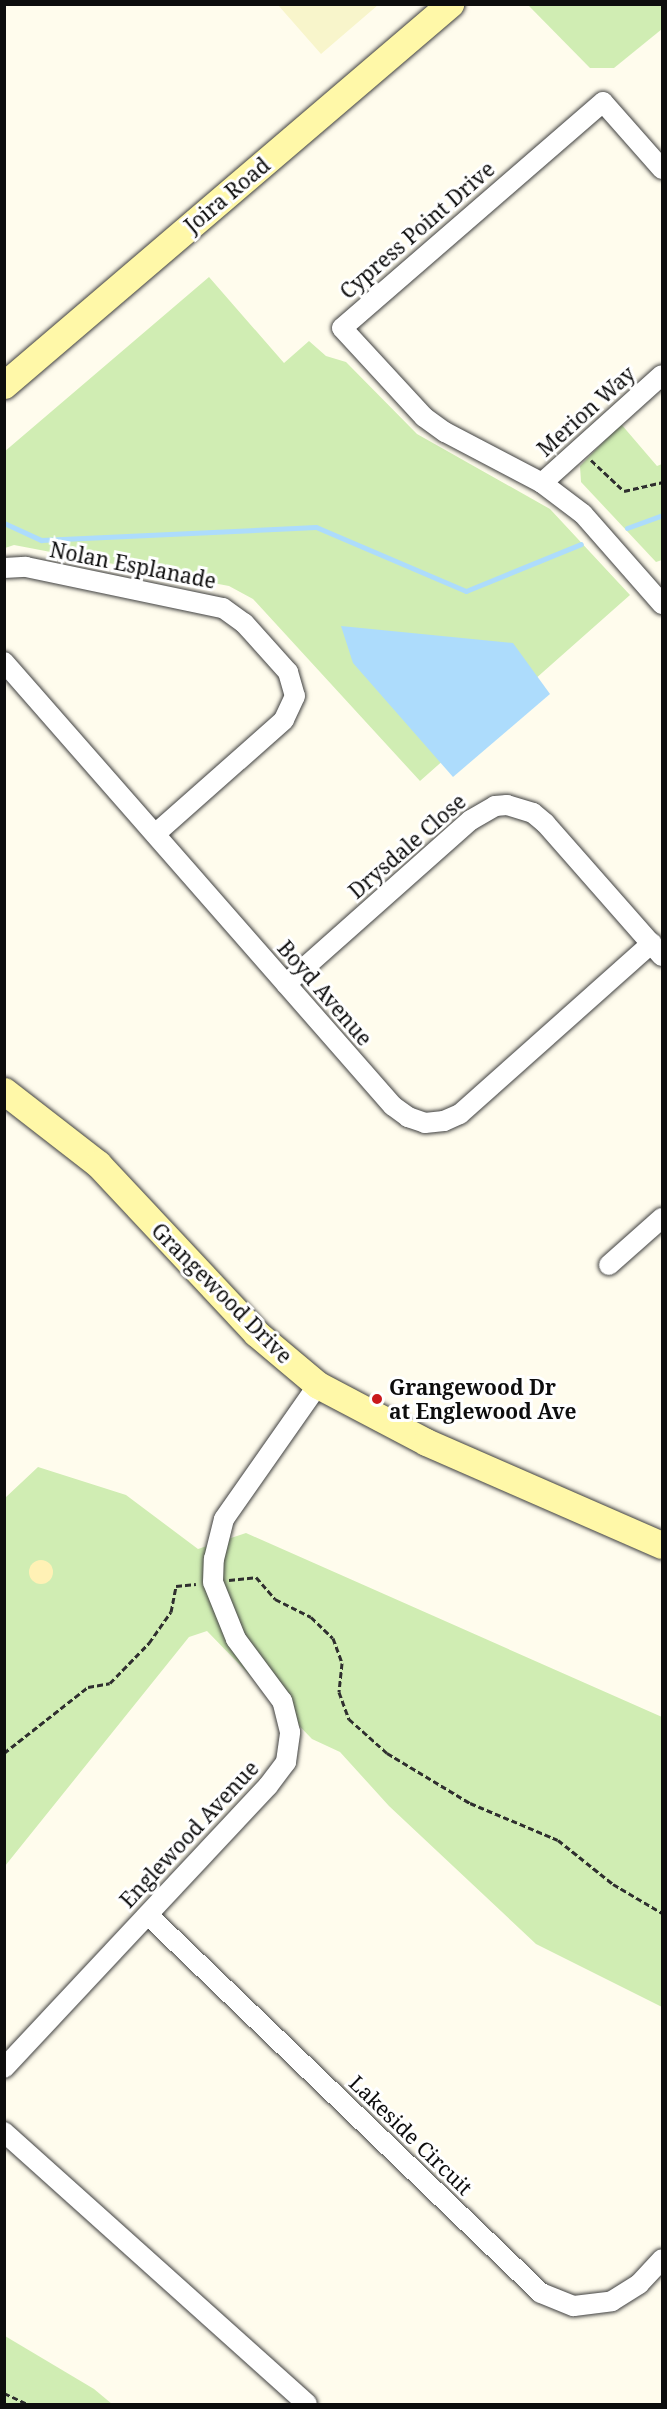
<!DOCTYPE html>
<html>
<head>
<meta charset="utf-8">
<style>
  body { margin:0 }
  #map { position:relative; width:667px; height:2409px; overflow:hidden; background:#fffced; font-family:"Noto Serif",serif }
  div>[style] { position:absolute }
  .farmland>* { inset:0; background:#f8f5cb }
  .green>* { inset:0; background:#d0edb3 }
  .sand>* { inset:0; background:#fff1b5 }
  .round { border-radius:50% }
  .water>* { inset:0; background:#addcfc }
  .stream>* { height:5px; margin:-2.5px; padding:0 2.5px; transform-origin:2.5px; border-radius:2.5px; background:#addcfc }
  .path>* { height:3px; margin-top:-1.5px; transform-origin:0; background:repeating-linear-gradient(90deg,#2f2f2f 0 6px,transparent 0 9px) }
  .roads { filter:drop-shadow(0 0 2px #404040) drop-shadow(0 0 2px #404040) }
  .street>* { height:20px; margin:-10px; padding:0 10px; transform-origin:10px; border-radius:10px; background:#fff }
  .secondary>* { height:27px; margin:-13.5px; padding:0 13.5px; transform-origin:13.5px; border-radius:13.5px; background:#fff8a8 }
  .dots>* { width:16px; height:16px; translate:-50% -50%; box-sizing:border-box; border:3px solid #fff; border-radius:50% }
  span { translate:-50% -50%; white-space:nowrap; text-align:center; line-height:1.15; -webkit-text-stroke:6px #fff; paint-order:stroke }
  .street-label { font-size:21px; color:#0d0d0d }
  .poi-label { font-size:21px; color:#0d0d0d; font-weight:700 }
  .left { translate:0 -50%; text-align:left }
  .frame { position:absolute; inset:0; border:6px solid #0d0d0d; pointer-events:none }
</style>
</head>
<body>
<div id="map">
  <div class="farmland">
    <i style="clip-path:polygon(278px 5px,378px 5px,321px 54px)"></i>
  </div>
  <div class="green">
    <i style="clip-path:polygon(528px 5px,662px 5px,662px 29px,614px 68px,590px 68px)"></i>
    <i style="clip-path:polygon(209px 277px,284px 363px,309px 341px,326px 356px,346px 362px,417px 434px,550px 509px,630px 595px,420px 781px,253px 599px,229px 586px,14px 545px,5px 548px,4px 452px)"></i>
    <i style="clip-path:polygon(621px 424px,657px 466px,662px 464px,662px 560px,656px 562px,581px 482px,580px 466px)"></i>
    <i style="clip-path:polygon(38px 1467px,126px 1495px,198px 1549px,246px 1533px,662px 1717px,662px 2007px,536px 1944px,389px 1806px,340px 1752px,312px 1739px,207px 1631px,189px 1637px,5px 1866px,5px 1498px)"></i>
    <i style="clip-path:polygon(5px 2336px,94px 2389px,112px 2404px,5px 2404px)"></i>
  </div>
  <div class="sand">
    <i class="round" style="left:29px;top:1560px;width:24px;height:24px"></i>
  </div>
  <div class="water">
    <i style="clip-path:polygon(341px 626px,513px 643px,550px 694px,453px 777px,353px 663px)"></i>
  </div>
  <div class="stream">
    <i style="left:4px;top:523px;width:41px;rotate:24.7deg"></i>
    <i style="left:41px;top:540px;width:275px;rotate:-2.7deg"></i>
    <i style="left:316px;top:527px;width:163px;rotate:23.1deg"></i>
    <i style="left:466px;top:591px;width:124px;rotate:-22.2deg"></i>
    <i style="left:627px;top:528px;width:37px;rotate:-20deg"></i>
  </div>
  <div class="path">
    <i style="left:591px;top:460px;width:45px;rotate:43.2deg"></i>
    <i style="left:624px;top:491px;width:39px;rotate:-13deg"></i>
    <i style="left:229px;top:1580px;width:27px;rotate:-6deg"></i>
    <i style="left:256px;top:1577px;width:29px;rotate:49deg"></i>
    <i style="left:275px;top:1599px;width:40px;rotate:26.6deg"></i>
    <i style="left:311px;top:1617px;width:30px;rotate:44deg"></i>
    <i style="left:333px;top:1638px;width:27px;rotate:70deg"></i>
    <i style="left:342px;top:1663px;width:29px;rotate:96deg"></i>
    <i style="left:339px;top:1692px;width:29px;rotate:70deg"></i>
    <i style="left:349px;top:1719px;width:51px;rotate:41.8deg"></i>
    <i style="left:387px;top:1753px;width:97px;rotate:31.1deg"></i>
    <i style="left:470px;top:1803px;width:95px;rotate:22.8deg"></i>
    <i style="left:558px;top:1840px;width:70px;rotate:38.7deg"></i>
    <i style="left:613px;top:1884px;width:57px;rotate:30.6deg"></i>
    <i style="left:4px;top:1753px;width:107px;rotate:-38.2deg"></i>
    <i style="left:88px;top:1687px;width:22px;rotate:-10deg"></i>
    <i style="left:110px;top:1683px;width:56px;rotate:-45.7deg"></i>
    <i style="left:149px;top:1643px;width:38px;rotate:-55deg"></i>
    <i style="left:171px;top:1612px;width:26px;rotate:-79deg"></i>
    <i style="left:176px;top:1586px;width:20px;rotate:-6deg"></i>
    <i style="left:4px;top:2393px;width:26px;rotate:25deg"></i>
  </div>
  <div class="roads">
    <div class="street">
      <i style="left:662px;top:169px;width:89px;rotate:-131.4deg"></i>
      <i style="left:603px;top:102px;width:345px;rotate:139.1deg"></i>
      <i style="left:342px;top:328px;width:121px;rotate:47.3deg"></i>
      <i style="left:424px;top:417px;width:26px;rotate:36deg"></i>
      <i style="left:445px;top:432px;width:110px;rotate:27.7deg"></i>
      <i style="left:542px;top:483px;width:51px;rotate:37.1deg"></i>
      <i style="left:583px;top:514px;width:120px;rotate:48.7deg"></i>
      <i style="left:542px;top:483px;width:161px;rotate:-42deg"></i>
      <i style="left:4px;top:568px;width:22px;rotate:-3deg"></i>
      <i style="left:26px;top:567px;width:201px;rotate:11.8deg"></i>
      <i style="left:223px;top:608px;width:26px;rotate:36deg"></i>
      <i style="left:244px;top:623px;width:66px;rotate:48.1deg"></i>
      <i style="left:288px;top:672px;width:25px;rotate:74deg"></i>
      <i style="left:295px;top:696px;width:26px;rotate:115deg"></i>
      <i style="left:284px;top:720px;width:172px;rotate:138.5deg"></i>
      <i style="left:4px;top:662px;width:590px;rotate:48.78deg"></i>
      <i style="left:393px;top:1106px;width:19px;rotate:36deg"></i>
      <i style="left:408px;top:1117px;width:18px;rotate:19deg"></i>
      <i style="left:425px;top:1123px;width:19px;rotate:-6deg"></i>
      <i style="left:444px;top:1121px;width:17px;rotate:-24deg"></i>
      <i style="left:460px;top:1114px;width:257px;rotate:-41.7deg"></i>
      <i style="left:286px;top:984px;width:247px;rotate:-41.6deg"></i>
      <i style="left:471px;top:820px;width:28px;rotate:-30deg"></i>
      <i style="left:495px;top:806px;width:12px;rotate:-5deg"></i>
      <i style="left:507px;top:805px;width:27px;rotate:17deg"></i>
      <i style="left:533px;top:813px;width:16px;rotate:40deg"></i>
      <i style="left:545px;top:823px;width:177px;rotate:48.7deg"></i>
      <i style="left:609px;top:1265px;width:71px;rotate:-41.6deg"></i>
      <i style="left:148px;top:1915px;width:545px;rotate:43.89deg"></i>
      <i style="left:541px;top:2293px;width:35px;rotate:22deg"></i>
      <i style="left:574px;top:2306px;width:38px;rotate:-7deg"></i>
      <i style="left:612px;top:2301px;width:32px;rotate:-32deg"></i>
      <i style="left:639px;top:2284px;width:34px;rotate:-47deg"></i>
      <i style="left:4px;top:2068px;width:386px;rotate:-46.9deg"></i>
      <i style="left:268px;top:1786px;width:30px;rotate:-53deg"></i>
      <i style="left:286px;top:1762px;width:30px;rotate:-82deg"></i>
      <i style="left:290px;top:1732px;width:32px;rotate:-104deg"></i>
      <i style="left:282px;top:1701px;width:77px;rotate:-126.6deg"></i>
      <i style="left:236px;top:1639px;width:61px;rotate:-112deg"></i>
      <i style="left:213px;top:1582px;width:23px;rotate:-88deg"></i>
      <i style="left:214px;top:1559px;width:41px;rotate:-76deg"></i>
      <i style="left:224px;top:1519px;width:164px;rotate:-55deg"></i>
      <i style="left:4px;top:2132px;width:407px;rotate:41.9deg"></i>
    </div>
    <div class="secondary">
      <i style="left:4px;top:385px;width:587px;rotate:-40.51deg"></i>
      <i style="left:4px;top:1091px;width:119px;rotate:37.8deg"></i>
      <i style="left:98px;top:1164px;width:231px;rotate:46.9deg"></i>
      <i style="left:256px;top:1333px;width:81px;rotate:40deg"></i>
      <i style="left:318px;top:1385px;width:122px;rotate:27.8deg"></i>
      <i style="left:426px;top:1442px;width:257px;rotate:23.6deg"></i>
    </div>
  </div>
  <div class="dots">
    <i style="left:377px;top:1399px;background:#c9191c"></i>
  </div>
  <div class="street-label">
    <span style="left:227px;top:195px;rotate:-40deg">Joira Road</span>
    <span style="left:417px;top:230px;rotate:-41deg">Cypress Point Drive</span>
    <span style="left:586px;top:411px;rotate:-42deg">Merion Way</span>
    <span style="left:133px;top:565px;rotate:11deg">Nolan Esplanade</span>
    <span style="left:407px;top:846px;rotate:-41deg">Drysdale Close</span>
    <span style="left:325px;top:993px;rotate:49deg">Boyd Avenue</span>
    <span style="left:222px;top:1293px;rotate:45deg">Grangewood Drive</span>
    <span style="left:189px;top:1834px;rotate:-47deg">Englewood Avenue</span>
    <span style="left:411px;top:2135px;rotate:44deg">Lakeside Circuit</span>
  </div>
  <div class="poi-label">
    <span class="left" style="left:389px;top:1399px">Grangewood Dr<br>at Englewood Ave</span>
  </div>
  <div class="frame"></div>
</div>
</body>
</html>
